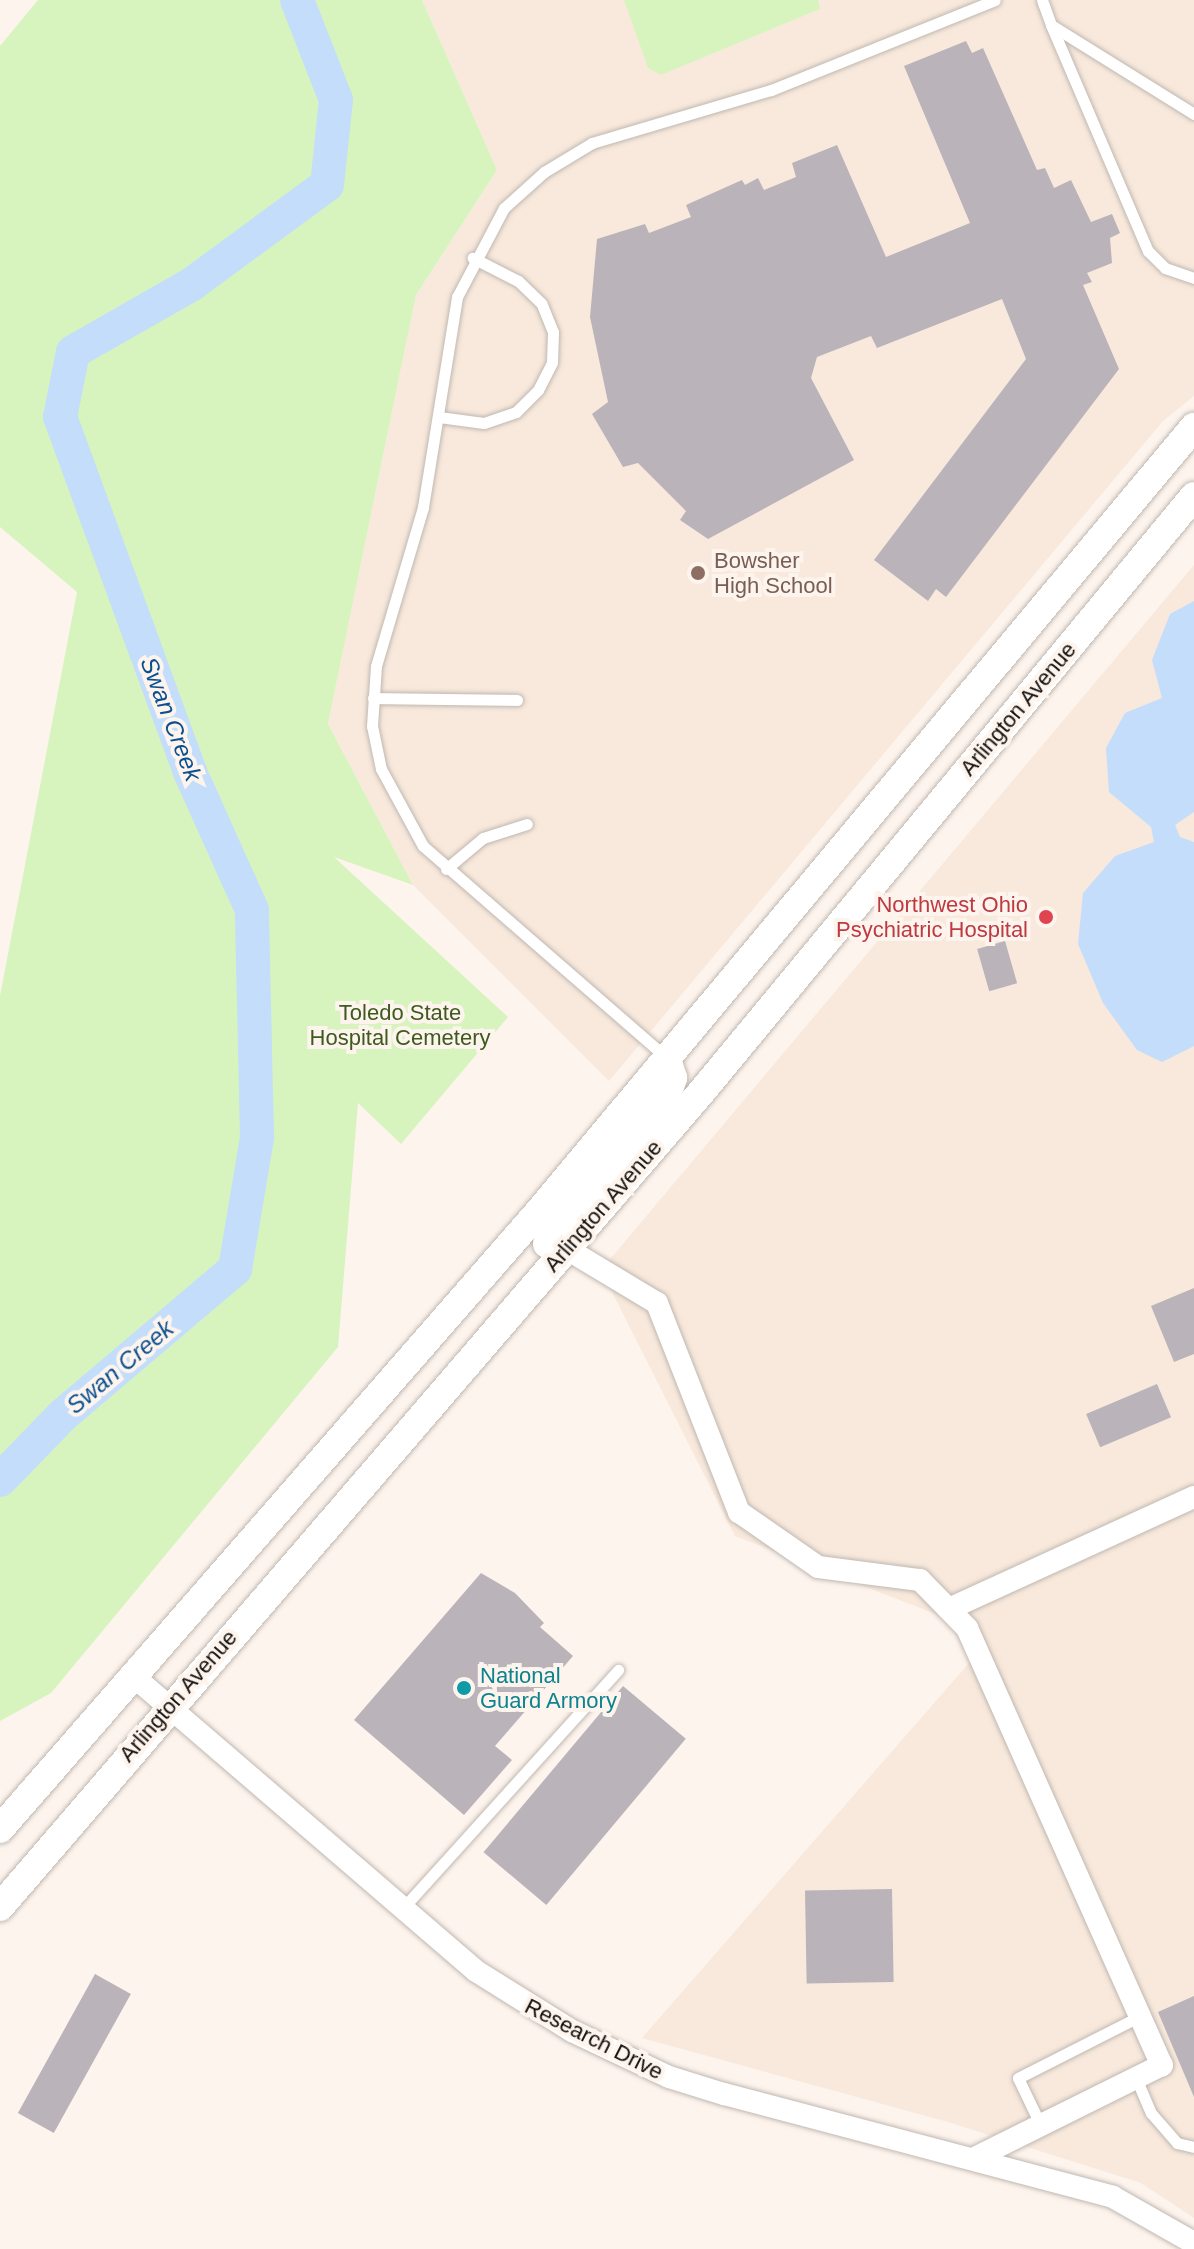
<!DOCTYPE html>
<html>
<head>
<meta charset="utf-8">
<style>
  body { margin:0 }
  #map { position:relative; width:1194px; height:2249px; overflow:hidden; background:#fdf4ed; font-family:Arial,sans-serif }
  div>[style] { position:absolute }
  .built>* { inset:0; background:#f8e9dc }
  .green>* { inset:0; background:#d7f4bf }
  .water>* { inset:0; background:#c3ddfb }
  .river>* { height:34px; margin:-17px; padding:0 17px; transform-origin:17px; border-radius:17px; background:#c3ddfb }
  .building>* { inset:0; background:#bab3ba; transform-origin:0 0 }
  .roads { filter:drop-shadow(0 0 2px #c0b8b1) drop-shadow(0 0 2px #c0b8b1) }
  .service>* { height:11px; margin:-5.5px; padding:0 5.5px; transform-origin:5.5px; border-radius:5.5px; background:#fff }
  .minor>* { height:22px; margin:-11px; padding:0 11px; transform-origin:11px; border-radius:11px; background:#fff }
  .tertiary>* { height:28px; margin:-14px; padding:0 14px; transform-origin:14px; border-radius:14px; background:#fff }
  .dots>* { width:22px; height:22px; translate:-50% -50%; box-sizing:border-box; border:4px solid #fdf4ed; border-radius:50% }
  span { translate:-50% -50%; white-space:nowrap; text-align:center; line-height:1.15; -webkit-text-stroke:8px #fdf4ed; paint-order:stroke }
  .education-label { font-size:22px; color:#785e54 }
  .left { translate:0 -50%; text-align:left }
  .street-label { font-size:22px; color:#110e0c }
  .health-label { font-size:22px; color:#be3a42 }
  .right { translate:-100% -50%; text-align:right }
  .park-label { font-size:22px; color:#3e5a1e }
  .culture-label { font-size:22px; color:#0d838f }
  .water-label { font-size:24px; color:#0c5090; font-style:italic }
</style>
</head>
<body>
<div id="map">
  <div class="built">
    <i style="clip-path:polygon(422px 0,1194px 0,1194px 396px,1163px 421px,609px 1081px,413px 885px,328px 724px,416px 295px,497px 170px)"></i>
    <i style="clip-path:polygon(1194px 565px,1194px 2218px,1141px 2183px,948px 2122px,642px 2038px,976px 1655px,956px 1622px,735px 1536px,601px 1270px)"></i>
  </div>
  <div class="green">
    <i style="clip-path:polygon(38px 0,422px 0,497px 170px,416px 295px,328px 724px,413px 885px,334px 857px,508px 1017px,401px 1144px,358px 1103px,338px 1347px,51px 1693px,0 1721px,0 996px,77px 592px,0 527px,0 46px)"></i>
    <i style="clip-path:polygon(624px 0,818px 0,820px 9px,661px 75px,648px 68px)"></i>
  </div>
  <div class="water">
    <i style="clip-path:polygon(1194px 601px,1194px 812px,1175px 825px,1180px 837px,1194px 842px,1194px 1046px,1162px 1062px,1137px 1050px,1103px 1003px,1078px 944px,1083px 893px,1115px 856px,1154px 842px,1151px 827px,1109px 792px,1106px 748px,1125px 713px,1162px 698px,1152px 660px,1170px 614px)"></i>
  </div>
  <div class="river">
    <i style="left:0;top:1480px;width:91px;rotate:-45.9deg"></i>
    <i style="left:63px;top:1415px;width:226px;rotate:-40.3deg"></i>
    <i style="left:235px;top:1269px;width:134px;rotate:-80.5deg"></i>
    <i style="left:257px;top:1137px;width:227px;rotate:-91.3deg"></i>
    <i style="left:252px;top:910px;width:151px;rotate:-114.2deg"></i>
    <i style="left:190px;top:772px;width:378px;rotate:-110.1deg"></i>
    <i style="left:60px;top:417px;width:66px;rotate:-78.7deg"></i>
    <i style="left:73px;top:352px;width:137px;rotate:-29.7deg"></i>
    <i style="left:192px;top:284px;width:167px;rotate:-36.3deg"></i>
    <i style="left:327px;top:185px;width:85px;rotate:-84deg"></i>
    <i style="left:336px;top:100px;width:107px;rotate:-111.3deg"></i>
  </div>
  <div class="building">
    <i style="clip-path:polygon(966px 41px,972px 53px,983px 48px,1037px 170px,1045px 168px,1054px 188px,1071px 180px,1091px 222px,1112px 214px,1120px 233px,1110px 238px,1112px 263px,1087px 273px,1092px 282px,1083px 285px,1119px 369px,946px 597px,936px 589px,928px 601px,874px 560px,1026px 359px,1002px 299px,877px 348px,871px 336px,817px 357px,811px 378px,854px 460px,708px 539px,680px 520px,686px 511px,638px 463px,623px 467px,592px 414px,608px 402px,590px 317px,597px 239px,645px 224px,649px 233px,691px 217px,686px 205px,742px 180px,745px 185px,758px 178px,764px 190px,796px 177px,792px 163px,837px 145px,886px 257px,970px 223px,904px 66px)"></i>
    <i style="left:1005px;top:941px;width:44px;height:29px;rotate:74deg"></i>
    <i style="clip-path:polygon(1194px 1288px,1194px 1354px,1174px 1362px,1151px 1306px)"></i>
    <i style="left:1157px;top:1384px;width:36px;height:77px;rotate:67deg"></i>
    <i style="clip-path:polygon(481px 1573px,515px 1593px,544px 1623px,540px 1627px,573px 1656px,495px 1746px,512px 1760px,464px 1815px,354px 1720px)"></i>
    <i style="left:623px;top:1686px;width:82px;height:217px;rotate:40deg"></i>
    <i style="left:892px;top:1889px;width:93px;height:87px;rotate:89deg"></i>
    <i style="left:95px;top:1974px;width:41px;height:159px;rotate:29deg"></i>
    <i style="clip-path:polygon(1194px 1996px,1194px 2097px,1158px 2012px)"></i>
  </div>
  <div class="roads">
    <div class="service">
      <i style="left:1042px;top:0;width:27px;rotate:70deg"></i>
      <i style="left:1194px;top:114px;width:168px;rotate:-148.1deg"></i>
      <i style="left:1051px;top:25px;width:246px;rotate:66.8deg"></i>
      <i style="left:1148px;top:251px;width:24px;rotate:45deg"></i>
      <i style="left:1165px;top:268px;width:31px;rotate:19deg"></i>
      <i style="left:439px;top:417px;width:45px;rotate:7.6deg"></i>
      <i style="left:484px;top:423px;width:34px;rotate:-19deg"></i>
      <i style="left:516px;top:412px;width:31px;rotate:-45deg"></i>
      <i style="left:538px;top:390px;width:31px;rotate:-63deg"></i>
      <i style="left:552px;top:362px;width:30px;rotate:-88deg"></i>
      <i style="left:553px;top:332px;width:31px;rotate:-112deg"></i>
      <i style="left:541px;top:303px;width:32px;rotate:-136deg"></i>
      <i style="left:518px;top:281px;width:51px;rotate:-152.9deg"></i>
      <i style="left:373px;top:698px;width:144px;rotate:0.8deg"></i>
      <i style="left:446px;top:869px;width:48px;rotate:-40deg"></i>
      <i style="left:483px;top:838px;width:46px;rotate:-17.7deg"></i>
      <i style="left:667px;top:1058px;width:323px;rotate:-139deg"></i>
      <i style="left:423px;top:846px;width:88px;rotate:-118.6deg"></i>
      <i style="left:381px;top:769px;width:44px;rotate:-101.8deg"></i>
      <i style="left:372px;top:726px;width:60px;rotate:-86.2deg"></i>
      <i style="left:376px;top:666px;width:166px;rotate:-73.5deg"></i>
      <i style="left:423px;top:507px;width:213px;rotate:-80.8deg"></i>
      <i style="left:457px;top:297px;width:101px;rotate:-62.2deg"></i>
      <i style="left:504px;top:208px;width:54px;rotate:-42deg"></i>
      <i style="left:544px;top:172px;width:56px;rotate:-31.1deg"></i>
      <i style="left:592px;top:143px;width:187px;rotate:-16.5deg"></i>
      <i style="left:771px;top:90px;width:241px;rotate:-21.9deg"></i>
      <i style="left:403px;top:1908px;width:321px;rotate:-47.9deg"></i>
      <i style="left:1136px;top:2078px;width:38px;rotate:67deg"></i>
      <i style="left:1151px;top:2113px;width:40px;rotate:49deg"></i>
      <i style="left:1177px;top:2143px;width:17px;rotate:13deg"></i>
      <i style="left:1041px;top:2126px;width:53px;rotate:-115.6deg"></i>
      <i style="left:1018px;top:2078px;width:137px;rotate:-26.9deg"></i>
    </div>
    <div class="minor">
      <i style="left:567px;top:1249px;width:105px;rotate:31deg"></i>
      <i style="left:657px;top:1303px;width:225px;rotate:68.6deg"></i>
      <i style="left:739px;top:1512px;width:96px;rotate:34.8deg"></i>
      <i style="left:818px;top:1567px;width:103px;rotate:7.3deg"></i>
      <i style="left:920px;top:1580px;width:67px;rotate:45.6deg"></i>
      <i style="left:967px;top:1628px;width:479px;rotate:66deg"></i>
      <i style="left:1162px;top:2065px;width:207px;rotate:153.6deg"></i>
      <i style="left:949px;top:1609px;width:269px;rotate:-24.6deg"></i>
      <i style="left:132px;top:1675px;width:454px;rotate:40.7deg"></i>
      <i style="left:476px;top:1971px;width:113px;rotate:32deg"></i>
      <i style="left:572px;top:2031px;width:107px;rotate:25.4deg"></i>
      <i style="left:669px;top:2077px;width:58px;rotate:17.2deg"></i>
      <i style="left:724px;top:2094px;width:402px;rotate:14.8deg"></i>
      <i style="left:1113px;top:2197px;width:93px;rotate:29.6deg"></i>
    </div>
    <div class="tertiary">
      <i style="left:547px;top:1244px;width:183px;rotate:-50.3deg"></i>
      <i style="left:664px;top:1103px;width:27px;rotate:-70deg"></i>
      <i style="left:673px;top:1078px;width:21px;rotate:-107deg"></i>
      <i style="left:0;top:1829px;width:823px;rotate:-48.89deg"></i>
      <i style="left:541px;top:1209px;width:1019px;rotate:-50.14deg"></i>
      <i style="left:0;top:1907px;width:1079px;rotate:-49.28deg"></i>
      <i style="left:704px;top:1089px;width:769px;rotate:-50.43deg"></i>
    </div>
  </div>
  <div class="dots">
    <i style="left:698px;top:573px;background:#8d6e63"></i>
    <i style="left:1046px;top:917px;background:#e0444e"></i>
    <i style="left:464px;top:1688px;background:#0f9aa8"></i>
  </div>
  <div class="education-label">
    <span class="left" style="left:714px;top:573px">Bowsher<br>High School</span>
  </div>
  <div class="street-label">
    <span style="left:1018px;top:709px;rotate:-50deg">Arlington Avenue</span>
    <span style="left:603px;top:1206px;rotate:-49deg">Arlington Avenue</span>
    <span style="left:178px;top:1696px;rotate:-49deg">Arlington Avenue</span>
    <span style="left:594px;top:2039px;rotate:27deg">Research Drive</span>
  </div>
  <div class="health-label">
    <span class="right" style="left:1028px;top:917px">Northwest Ohio<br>Psychiatric Hospital</span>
  </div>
  <div class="park-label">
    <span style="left:400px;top:1025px">Toledo State<br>Hospital Cemetery</span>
  </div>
  <div class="culture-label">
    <span class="left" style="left:480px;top:1688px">National<br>Guard Armory</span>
  </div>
  <div class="water-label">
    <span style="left:171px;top:719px;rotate:69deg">Swan Creek</span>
    <span style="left:120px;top:1367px;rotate:-40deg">Swan Creek</span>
  </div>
</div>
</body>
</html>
